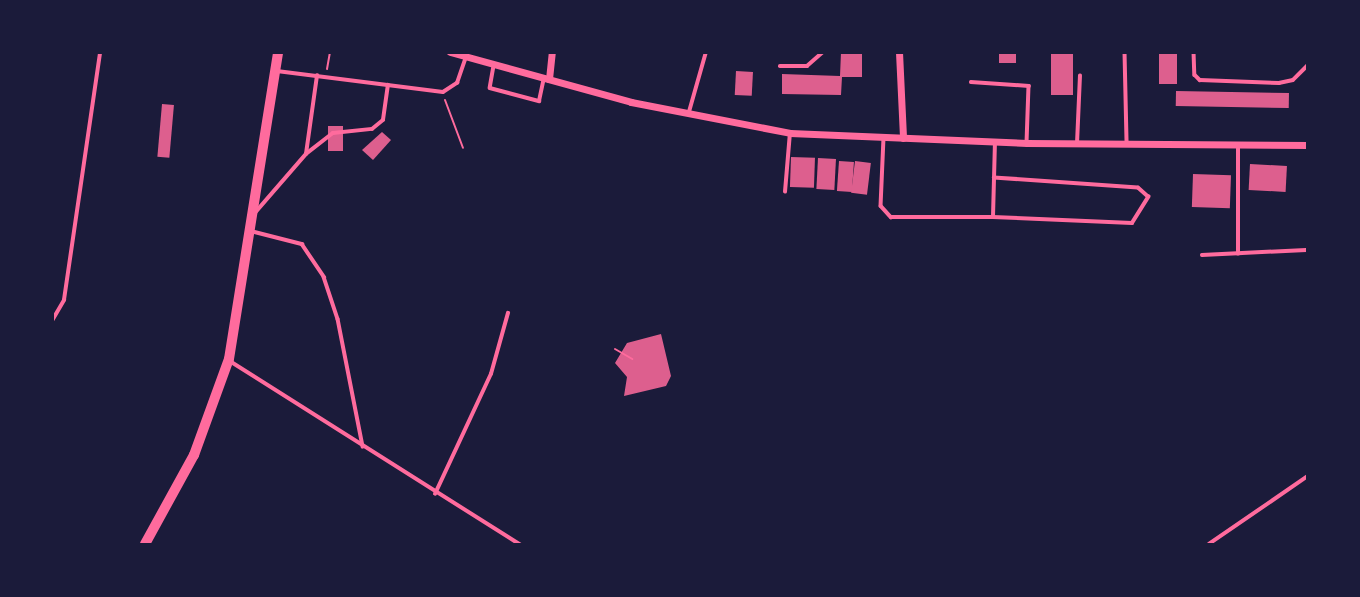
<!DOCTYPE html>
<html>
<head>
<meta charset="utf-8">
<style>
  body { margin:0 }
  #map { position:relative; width:1360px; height:597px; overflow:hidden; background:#1b1b3a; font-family:"Alegreya Sans",sans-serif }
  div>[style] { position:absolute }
  .building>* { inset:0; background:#dd5f8e; transform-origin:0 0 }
  .path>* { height:2px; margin:-1px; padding:0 1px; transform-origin:1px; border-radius:1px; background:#ff6b9d }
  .service>* { height:3.5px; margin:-1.75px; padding:0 1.75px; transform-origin:1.75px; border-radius:1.75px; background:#ff6b9d }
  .minor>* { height:7px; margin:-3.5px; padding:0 3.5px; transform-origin:3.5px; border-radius:3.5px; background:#ff6b9d }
  .secondary>* { height:10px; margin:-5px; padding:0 5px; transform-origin:5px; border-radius:5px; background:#ff6b9d }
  span { translate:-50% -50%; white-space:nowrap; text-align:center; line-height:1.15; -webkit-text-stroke:7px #1b1b3a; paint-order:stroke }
  .frame { position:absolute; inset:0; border:54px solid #1b1b3a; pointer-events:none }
</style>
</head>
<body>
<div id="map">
  <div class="building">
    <i style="clip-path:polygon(841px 52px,862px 52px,862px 77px,842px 77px,841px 95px,782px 94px,782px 74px,840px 76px)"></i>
    <i style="left:999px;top:52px;width:17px;height:11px"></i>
    <i style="left:1051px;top:52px;width:22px;height:43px"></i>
    <i style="left:1159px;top:52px;width:18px;height:32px"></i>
    <i style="left:736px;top:71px;width:17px;height:24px;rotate:3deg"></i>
    <i style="left:1176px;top:91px;width:113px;height:15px;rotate:1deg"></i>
    <i style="left:162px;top:104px;width:12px;height:53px;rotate:5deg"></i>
    <i style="left:328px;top:126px;width:15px;height:25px"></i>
    <i style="clip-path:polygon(382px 132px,391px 140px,373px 160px,362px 150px)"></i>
    <i style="left:791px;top:157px;width:24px;height:30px;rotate:2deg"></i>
    <i style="left:818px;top:158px;width:18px;height:31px;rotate:3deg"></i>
    <i style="left:839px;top:161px;width:15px;height:30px;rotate:4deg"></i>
    <i style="left:855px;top:161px;width:16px;height:32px;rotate:7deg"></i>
    <i style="left:1250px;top:164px;width:37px;height:26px;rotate:3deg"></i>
    <i style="left:1193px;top:174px;width:38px;height:33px;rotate:2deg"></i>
    <i style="clip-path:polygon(661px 334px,671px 376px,666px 386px,624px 396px,627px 377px,615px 363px,627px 343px)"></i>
  </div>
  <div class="path">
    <i style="left:327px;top:69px;width:17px;rotate:-80deg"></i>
    <i style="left:445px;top:100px;width:51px;rotate:69.4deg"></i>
    <i style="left:615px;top:349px;width:20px;rotate:30deg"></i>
  </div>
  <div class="service">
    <i style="left:1125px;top:52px;width:91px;rotate:88.7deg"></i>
    <i style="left:1194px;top:52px;width:23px;rotate:88deg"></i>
    <i style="left:1195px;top:75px;width:7px;rotate:45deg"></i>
    <i style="left:1200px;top:80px;width:79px;rotate:2.2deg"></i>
    <i style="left:1279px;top:83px;width:14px;rotate:-12deg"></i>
    <i style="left:1293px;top:80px;width:21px;rotate:-45deg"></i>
    <i style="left:494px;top:66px;width:22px;rotate:100deg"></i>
    <i style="left:490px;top:88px;width:51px;rotate:14.9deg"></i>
    <i style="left:539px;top:101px;width:24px;rotate:-78deg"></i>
    <i style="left:780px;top:66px;width:27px"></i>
    <i style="left:807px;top:66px;width:21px;rotate:-41deg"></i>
    <i style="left:277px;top:71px;width:167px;rotate:7.2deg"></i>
    <i style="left:443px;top:92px;width:17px;rotate:-33deg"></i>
    <i style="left:457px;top:83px;width:28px;rotate:-71deg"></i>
    <i style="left:971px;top:82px;width:58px;rotate:3.9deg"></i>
    <i style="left:1029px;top:86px;width:57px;rotate:92deg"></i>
    <i style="left:689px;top:112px;width:62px;rotate:-74.2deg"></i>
    <i style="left:884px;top:138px;width:68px;rotate:92.5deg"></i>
    <i style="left:881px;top:206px;width:15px;rotate:48deg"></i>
    <i style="left:891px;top:217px;width:102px"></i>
    <i style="left:993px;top:217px;width:75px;rotate:-88.5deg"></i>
    <i style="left:1077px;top:144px;width:68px;rotate:-87.5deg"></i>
    <i style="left:306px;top:154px;width:34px;rotate:-38deg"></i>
    <i style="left:333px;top:133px;width:39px;rotate:-6deg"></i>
    <i style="left:372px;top:129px;width:14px;rotate:-39deg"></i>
    <i style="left:383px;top:120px;width:35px;rotate:-82deg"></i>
    <i style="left:785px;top:192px;width:59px;rotate:-85.2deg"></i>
    <i style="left:254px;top:214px;width:79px;rotate:-49.1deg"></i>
    <i style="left:306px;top:154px;width:79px;rotate:-82deg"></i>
    <i style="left:993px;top:217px;width:139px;rotate:2.5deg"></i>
    <i style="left:1132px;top:223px;width:31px;rotate:-58deg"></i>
    <i style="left:1148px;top:197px;width:13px;rotate:-138deg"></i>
    <i style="left:1138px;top:188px;width:144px;rotate:-176deg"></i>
    <i style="left:251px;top:231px;width:53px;rotate:14.3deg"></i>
    <i style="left:302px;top:244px;width:40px;rotate:56deg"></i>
    <i style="left:324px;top:277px;width:44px;rotate:71.6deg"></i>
    <i style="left:338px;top:319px;width:130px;rotate:78.9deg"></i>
    <i style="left:1238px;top:254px;width:108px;rotate:-90deg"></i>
    <i style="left:1202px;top:255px;width:104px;rotate:-2.8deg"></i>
    <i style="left:52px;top:321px;width:24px;rotate:-60deg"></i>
    <i style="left:64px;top:300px;width:251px;rotate:-81.7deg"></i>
    <i style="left:230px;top:361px;width:343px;rotate:32.3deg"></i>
    <i style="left:435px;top:494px;width:132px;rotate:-65deg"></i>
    <i style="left:491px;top:374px;width:63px;rotate:-74.4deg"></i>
    <i style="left:1209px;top:544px;width:120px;rotate:-34.5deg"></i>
  </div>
  <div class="minor">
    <i style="left:450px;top:52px;width:188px;rotate:15.4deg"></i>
    <i style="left:631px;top:102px;width:162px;rotate:11deg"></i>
    <i style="left:790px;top:133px;width:237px;rotate:2.4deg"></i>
    <i style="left:1027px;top:143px;width:281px;rotate:0.4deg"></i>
    <i style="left:899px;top:52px;width:86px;rotate:87.3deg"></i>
    <i style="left:549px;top:79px;width:27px;rotate:-84deg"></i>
  </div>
  <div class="secondary">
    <i style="left:145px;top:544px;width:102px;rotate:-61.2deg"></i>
    <i style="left:194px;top:455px;width:102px;rotate:-70deg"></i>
    <i style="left:229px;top:359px;width:311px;rotate:-80.9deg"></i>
  </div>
  <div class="frame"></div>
</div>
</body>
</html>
